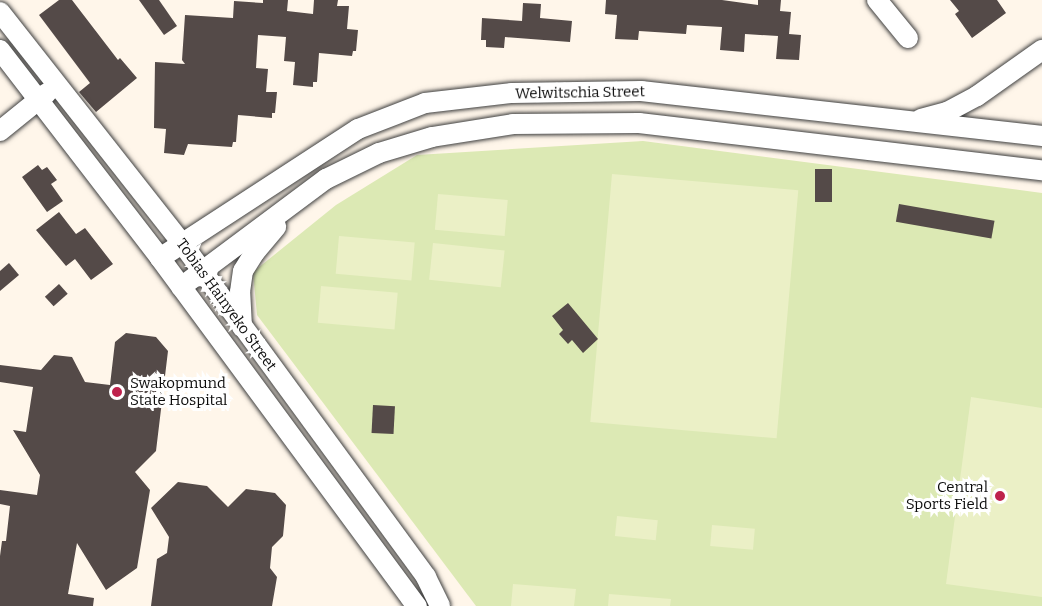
<!DOCTYPE html>
<html>
<head>
<meta charset="utf-8">
<style>
  body { margin:0 }
  #map { position:relative; width:1042px; height:606px; overflow:hidden; background:#fff6ea; font-family:Bitter,serif }
  div>[style] { position:absolute }
  .green>* { inset:0; background:#dce9b4 }
  .pitch>* { inset:0; background:#ebf0c6; transform-origin:0 0 }
  .building>* { inset:0; background:#544a48; transform-origin:0 0 }
  .roads { filter:drop-shadow(0 0 2px #3f3f3f) drop-shadow(0 0 2px #3f3f3f) }
  .minor>* { height:20px; margin:-10px; padding:0 10px; transform-origin:10px; border-radius:10px; background:#fff }
  .dots>* { width:16px; height:16px; translate:-50% -50%; box-sizing:border-box; border:3px solid #fff; border-radius:50% }
  span { translate:-50% -50%; white-space:nowrap; text-align:center; line-height:1.15; -webkit-text-stroke:6px #fff; paint-order:stroke }
  .street-label { font-size:15px; color:#0c0c0c }
  .poi-label { font-size:15px; color:#0c0c0c }
  .left { translate:0 -50%; text-align:left }
  .right { translate:-100% -50%; text-align:right }
</style>
</head>
<body>
<div id="map">
  <div class="green">
    <i style="clip-path:polygon(643px 141px,1042px 193px,1042px 606px,476px 606px,257px 315px,253px 272px,336px 205px,417px 155px)"></i>
  </div>
  <div class="pitch">
    <i style="left:612px;top:174px;width:187px;height:249px;rotate:5deg"></i>
    <i style="left:438px;top:194px;width:70px;height:36px;rotate:5deg"></i>
    <i style="left:339px;top:236px;width:76px;height:38px;rotate:5deg"></i>
    <i style="left:433px;top:243px;width:72px;height:37px;rotate:6deg"></i>
    <i style="left:321px;top:286px;width:77px;height:37px;rotate:5deg"></i>
    <i style="clip-path:polygon(971px 397px,1042px 408px,1042px 597px,946px 584px)"></i>
    <i style="left:617px;top:516px;width:41px;height:20px;rotate:6deg"></i>
    <i style="left:712px;top:525px;width:43px;height:21px;rotate:5deg"></i>
    <i style="clip-path:polygon(513px 584px,576px 589px,574px 606px,511px 606px)"></i>
    <i style="clip-path:polygon(609px 594px,671px 599px,670px 606px,608px 606px)"></i>
  </div>
  <div class="building">
    <i style="clip-path:polygon(59px 0,72px 0,118px 60px,120px 58px,137px 78px,96px 112px,79px 92px,90px 83px,39px 15px)"></i>
    <i style="clip-path:polygon(139px 0,159px 0,177px 26px,164px 35px)"></i>
    <i style="clip-path:polygon(263px 0,288px 0,287px 11px,313px 14px,314px 0,338px 0,337px 6px,349px 6px,347px 29px,358px 30px,356px 51px,353px 51px,352px 56px,319px 53px,317px 82px,313px 82px,313px 87px,293px 85px,295px 62px,284px 61px,286px 37px,258px 35px,256px 68px,268px 69px,266px 92px,277px 92px,275px 113px,272px 113px,272px 118px,238px 115px,236px 142px,233px 142px,232px 147px,188px 144px,184px 155px,164px 153px,166px 129px,154px 128px,155px 62px,185px 64px,182px 60px,185px 15px,233px 18px,234px 1px,263px 3px)"></i>
    <i style="clip-path:polygon(606px 0,722px 0,758px 5px,758px 0,781px 0,780px 11px,791px 12px,789px 34px,801px 35px,799px 60px,776px 59px,778px 36px,745px 34px,744px 52px,720px 50px,722px 27px,687px 25px,686px 34px,639px 31px,638px 40px,615px 39px,617px 15px,605px 14px)"></i>
    <i style="clip-path:polygon(950px 0,997px 0,1006px 13px,972px 38px,955px 14px,959px 11px)"></i>
    <i style="clip-path:polygon(523px 3px,541px 4px,540px 18px,572px 21px,570px 42px,505px 37px,504px 48px,486px 47px,486px 40px,481px 40px,482px 18px,522px 21px)"></i>
    <i style="clip-path:polygon(38px 165px,42px 170px,47px 167px,57px 180px,51px 184px,63px 201px,47px 212px,22px 177px)"></i>
    <i style="left:815px;top:169px;width:17px;height:33px"></i>
    <i style="left:899px;top:204px;width:97px;height:18px;rotate:10deg"></i>
    <i style="clip-path:polygon(59px 212px,76px 234px,85px 228px,113px 264px,91px 280px,75px 259px,66px 266px,36px 230px)"></i>
    <i style="clip-path:polygon(9px 263px,19px 275px,0 291px,0 271px)"></i>
    <i style="left:59px;top:284px;width:13px;height:19px;rotate:48deg"></i>
    <i style="clip-path:polygon(568px 303px,598px 339px,583px 353px,572px 340px,568px 344px,559px 334px,563px 330px,552px 316px)"></i>
    <i style="clip-path:polygon(126px 333px,156px 337px,168px 351px,156px 451px,135px 472px,150px 490px,137px 568px,106px 590px,77px 543px,68px 594px,94px 598px,93px 606px,0 606px,0 556px,2px 541px,6px 541px,10px 506px,0 504px,0 490px,37px 495px,40px 475px,13px 430px,26px 432px,33px 387px,0 382px,0 365px,41px 370px,54px 355px,72px 357px,85px 382px,110px 385px,115px 342px)"></i>
    <i style="left:373px;top:405px;width:22px;height:28px;rotate:3deg"></i>
    <i style="clip-path:polygon(178px 482px,207px 486px,228px 507px,246px 489px,275px 493px,286px 505px,283px 536px,272px 547px,270px 568px,277px 577px,272px 606px,151px 606px,157px 559px,167px 553px,169px 537px,151px 508px)"></i>
  </div>
  <div class="roads">
    <div class="minor">
      <i style="left:877px;top:0;width:49px;rotate:50.8deg"></i>
      <i style="left:0;top:12px;width:293px;rotate:51.8deg"></i>
      <i style="left:181px;top:242px;width:415px;rotate:53.8deg"></i>
      <i style="left:426px;top:577px;width:32px;rotate:64deg"></i>
      <i style="left:0;top:50px;width:262px;rotate:52.4deg"></i>
      <i style="left:160px;top:258px;width:433px;rotate:53.6deg"></i>
      <i style="left:921px;top:119px;width:27px;rotate:-15deg"></i>
      <i style="left:947px;top:112px;width:34px;rotate:-28deg"></i>
      <i style="left:977px;top:96px;width:80px;rotate:-35.3deg"></i>
      <i style="left:0;top:131px;width:60px;rotate:-39deg"></i>
      <i style="left:160px;top:258px;width:236px;rotate:-33.1deg"></i>
      <i style="left:358px;top:129px;width:72px;rotate:-21.2deg"></i>
      <i style="left:425px;top:103px;width:88px;rotate:-6.6deg"></i>
      <i style="left:512px;top:93px;width:129px;rotate:-0.9deg"></i>
      <i style="left:641px;top:91px;width:404px;rotate:6.4deg"></i>
      <i style="left:181px;top:287px;width:181px;rotate:-36.7deg"></i>
      <i style="left:326px;top:179px;width:59px;rotate:-26.1deg"></i>
      <i style="left:379px;top:153px;width:55px;rotate:-16.8deg"></i>
      <i style="left:432px;top:137px;width:82px;rotate:-9.1deg"></i>
      <i style="left:513px;top:124px;width:126px;rotate:-0.5deg"></i>
      <i style="left:639px;top:123px;width:406px;rotate:6.7deg"></i>
      <i style="left:242px;top:327px;width:35px;rotate:-93deg"></i>
      <i style="left:240px;top:292px;width:21px;rotate:-82deg"></i>
      <i style="left:243px;top:271px;width:22px;rotate:-58deg"></i>
      <i style="left:255px;top:252px;width:33px;rotate:-50deg"></i>
    </div>
  </div>
  <div class="dots">
    <i style="left:117px;top:392px;background:#be224c"></i>
    <i style="left:1000px;top:496px;background:#be224c"></i>
  </div>
  <div class="street-label">
    <span style="left:580px;top:93px;rotate:-1deg">Welwitschia Street</span>
    <span style="left:226px;top:305px;rotate:54deg">Tobias Hainyeko Street</span>
  </div>
  <div class="poi-label">
    <span class="left" style="left:130px;top:392px">Swakopmund<br>State Hospital</span>
    <span class="right" style="left:988px;top:496px">Central<br>Sports Field</span>
  </div>
</div>
</body>
</html>
